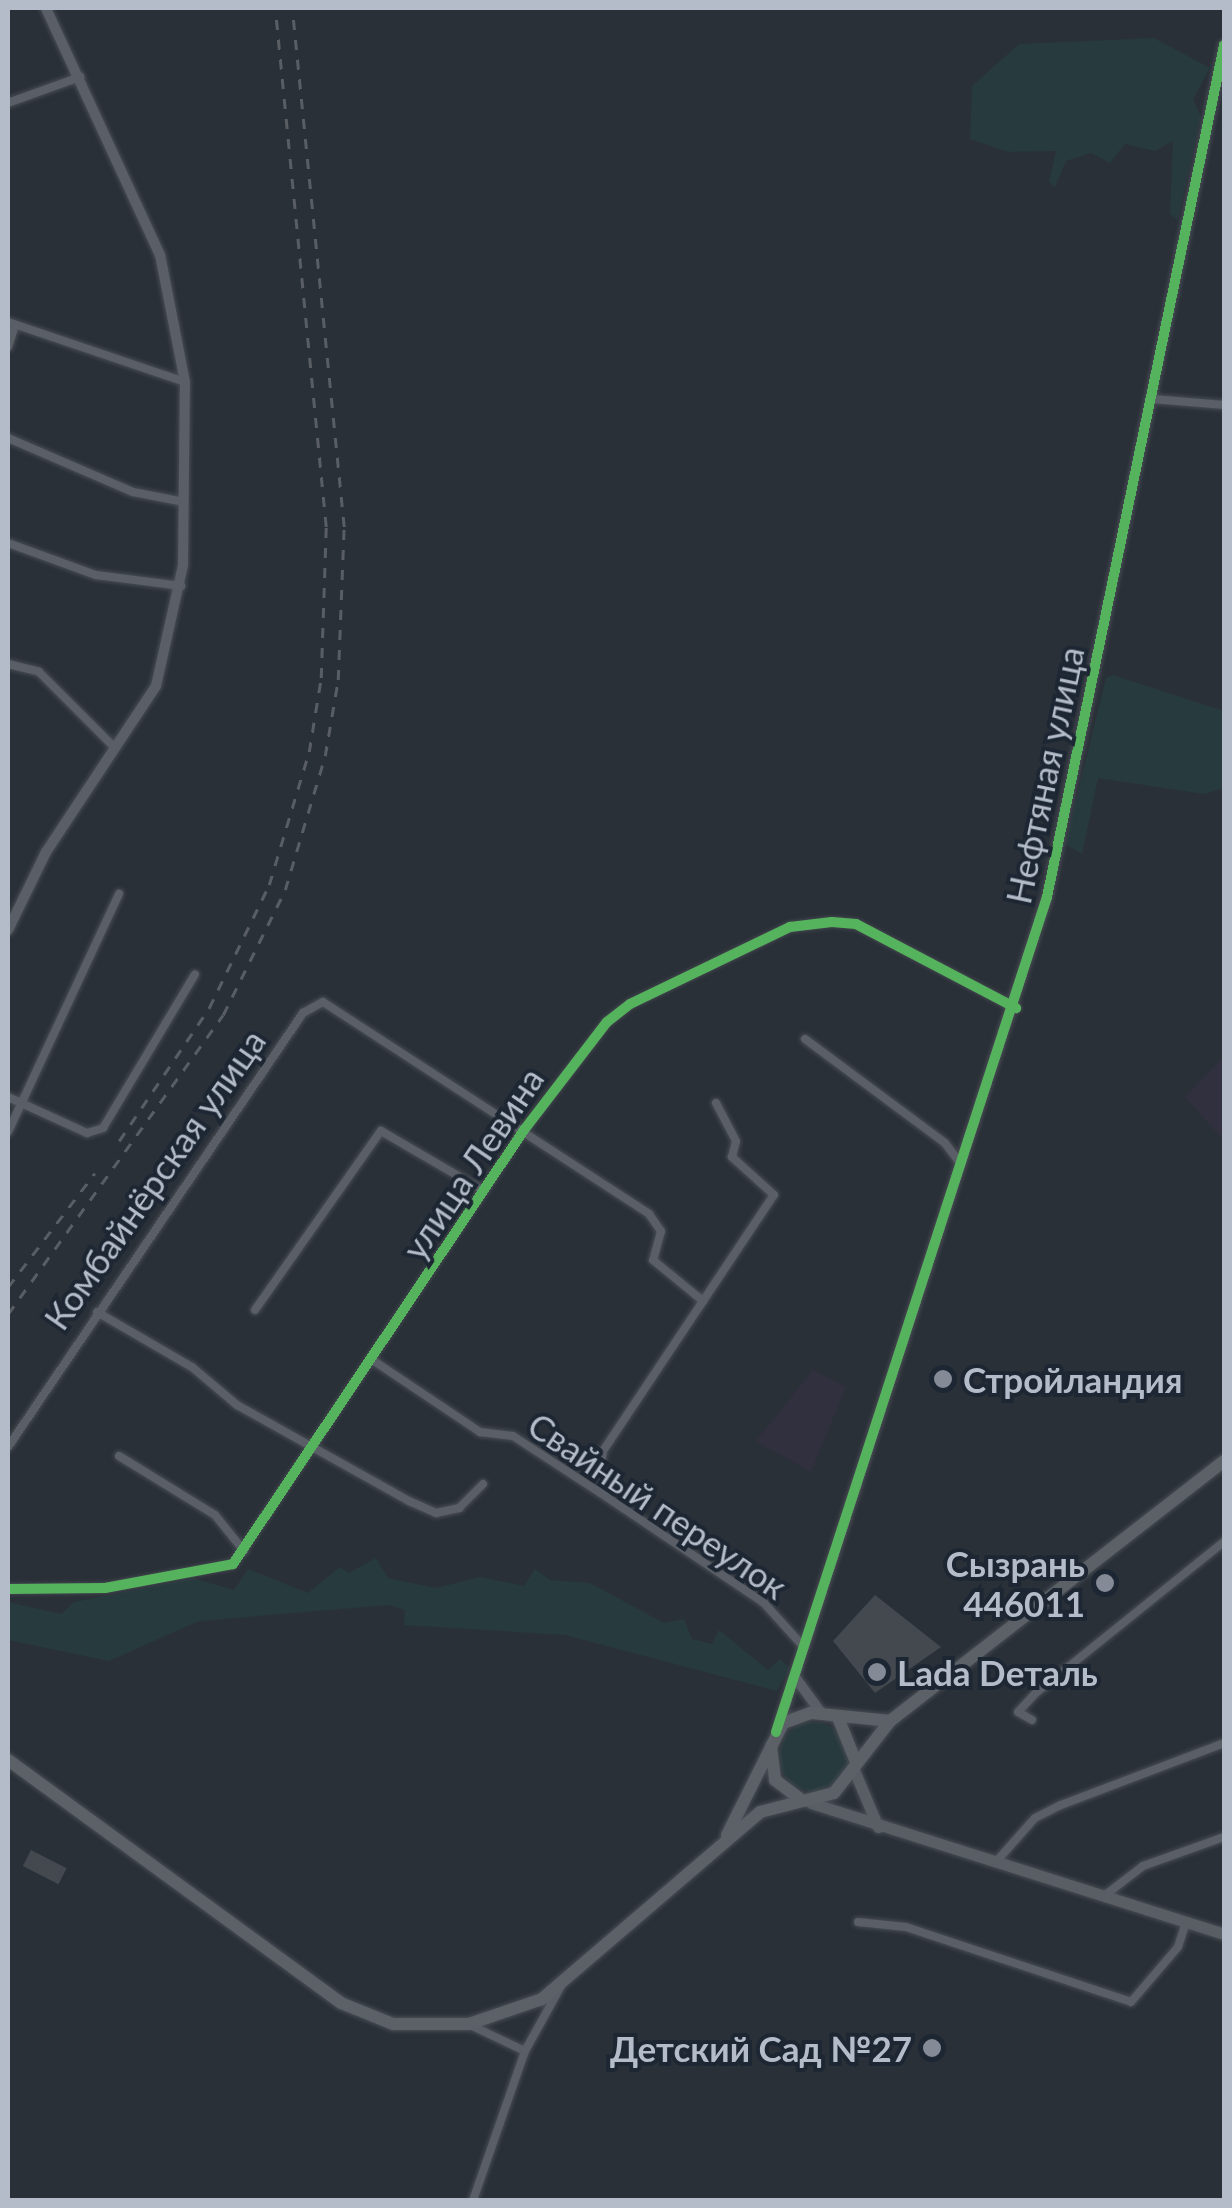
<!DOCTYPE html>
<html>
<head>
<meta charset="utf-8">
<style>
  body { margin:0 }
  #map { position:relative; width:1232px; height:2208px; overflow:hidden; background:#2a3038; font-family:Lato,sans-serif }
  div>[style] { position:absolute }
  .medical>* { inset:0; background:#31303e }
  .green>* { inset:0; background:#273a3e }
  .round { border-radius:50% }
  .building>* { inset:0; background:#444950; transform-origin:0 0 }
  .roads { filter:drop-shadow(0 0 2px #484c53) drop-shadow(0 0 2px #484c53) }
  .minor>* { height:8px; margin:-4px; padding:0 4px; transform-origin:4px; border-radius:4px; background:#5a5e66 }
  .tertiary>* { height:10px; margin:-5px; padding:0 5px; transform-origin:5px; border-radius:5px; background:#5a5e66 }
  .secondary>* { height:11px; margin:-5.5px; padding:0 5.5px; transform-origin:5.5px; border-radius:5.5px; background:#595d64 }
  .primary>* { height:12px; margin:-6px; padding:0 6px; transform-origin:6px; border-radius:6px; background:#5c6168 }
  .rail>* { height:2.5px; margin-top:-1.25px; transform-origin:0; background:repeating-linear-gradient(90deg,#595d64 0 10px,transparent 0 20px) }
  .cycleway>* { height:10px; margin:-5px; padding:0 5px; transform-origin:5px; border-radius:5px; background:#56b35d }
  .dots>* { width:28px; height:28px; translate:-50% -50%; box-sizing:border-box; border:5px solid #1d2633; border-radius:50% }
  span { translate:-50% -50%; white-space:nowrap; text-align:center; line-height:1.15; -webkit-text-stroke:8px #1d2633; paint-order:stroke }
  .street-label { font-size:35px; color:#b4bcc9 }
  .poi-label { font-size:35px; color:#b4bcc9; font-weight:700 }
  .left { translate:0 -50%; text-align:left }
  .right { translate:-100% -50%; text-align:right }
  .frame { position:absolute; inset:0; border:10px solid #b4bcc9; pointer-events:none }
</style>
</head>
<body>
<div id="map">
  <div class="medical">
    <i style="clip-path:polygon(1224px 1056px,1224px 1141px,1185px 1097px)"></i>
    <i style="clip-path:polygon(813px 1370px,846px 1387px,811px 1472px,756px 1441px)"></i>
  </div>
  <div class="green">
    <i style="clip-path:polygon(1154px 38px,1210px 68px,1193px 99px,1201px 117px,1178px 220px,1170px 214px,1173px 141px,1155px 151px,1125px 144px,1110px 163px,1091px 153px,1066px 161px,1055px 187px,1049px 182px,1056px 151px,1008px 152px,970px 139px,972px 86px,1019px 44px)"></i>
    <i style="clip-path:polygon(1113px 675px,1224px 711px,1224px 788px,1204px 794px,1098px 778px,1082px 854px,1065px 844px,1106px 678px)"></i>
    <i style="clip-path:polygon(376px 1558px,388px 1578px,436px 1588px,480px 1577px,524px 1586px,535px 1569px,550px 1580px,590px 1583px,664px 1623px,684px 1619px,692px 1639px,712px 1644px,719px 1630px,768px 1670px,780px 1659px,790px 1668px,777px 1691px,565px 1635px,404px 1625px,405px 1610px,389px 1605px,199px 1621px,109px 1661px,8px 1640px,8px 1602px,61px 1614px,74px 1602px,193px 1578px,234px 1590px,248px 1569px,308px 1593px,340px 1567px,349px 1573px)"></i>
    <i class="round" style="left:779px;top:1722px;width:70px;height:70px"></i>
  </div>
  <div class="building">
    <i style="clip-path:polygon(875px 1595px,941px 1647px,875px 1693px,833px 1641px)"></i>
    <i style="left:31px;top:1850px;width:40px;height:18px;rotate:27deg"></i>
  </div>
  <div class="roads">
    <div class="minor">
      <i style="left:8px;top:103px;width:77px;rotate:-19.9deg"></i>
      <i style="left:8px;top:322px;width:187px;rotate:18.7deg"></i>
      <i style="left:8px;top:347px;width:22px;rotate:-72deg"></i>
      <i style="left:1153px;top:399px;width:71px;rotate:4.8deg"></i>
      <i style="left:8px;top:438px;width:136px;rotate:23.4deg"></i>
      <i style="left:133px;top:492px;width:52px;rotate:11.1deg"></i>
      <i style="left:8px;top:543px;width:94px;rotate:20deg"></i>
      <i style="left:96px;top:575px;width:86px;rotate:7.4deg"></i>
      <i style="left:8px;top:664px;width:32px;rotate:14deg"></i>
      <i style="left:39px;top:672px;width:107px;rotate:45deg"></i>
      <i style="left:805px;top:1039px;width:174px;rotate:36.6deg"></i>
      <i style="left:945px;top:1143px;width:26px;rotate:53deg"></i>
      <i style="left:8px;top:1097px;width:87px;rotate:24.5deg"></i>
      <i style="left:87px;top:1133px;width:17px;rotate:-17deg"></i>
      <i style="left:103px;top:1128px;width:179px;rotate:-59.1deg"></i>
      <i style="left:8px;top:1132px;width:263px;rotate:-65deg"></i>
      <i style="left:255px;top:1310px;width:219px;rotate:-54.9deg"></i>
      <i style="left:381px;top:1131px;width:119px;rotate:30.2deg"></i>
      <i style="left:97px;top:1312px;width:110px;rotate:30.1deg"></i>
      <i style="left:192px;top:1367px;width:59px;rotate:40.2deg"></i>
      <i style="left:237px;top:1405px;width:197px;rotate:29.2deg"></i>
      <i style="left:409px;top:1501px;width:30px;rotate:24deg"></i>
      <i style="left:436px;top:1513px;width:24px;rotate:-12deg"></i>
      <i style="left:459px;top:1508px;width:34px;rotate:-45deg"></i>
      <i style="left:374px;top:1361px;width:128px;rotate:33.8deg"></i>
      <i style="left:480px;top:1432px;width:33px;rotate:7deg"></i>
      <i style="left:513px;top:1436px;width:113px;rotate:33.1deg"></i>
      <i style="left:608px;top:1498px;width:188px;rotate:33.9deg"></i>
      <i style="left:764px;top:1603px;width:57px;rotate:47.9deg"></i>
      <i style="left:8px;top:1447px;width:525px;rotate:-55.8deg"></i>
      <i style="left:303px;top:1013px;width:23px;rotate:-29deg"></i>
      <i style="left:323px;top:1002px;width:389px;rotate:33deg"></i>
      <i style="left:649px;top:1214px;width:21px;rotate:55deg"></i>
      <i style="left:661px;top:1231px;width:30px;rotate:105deg"></i>
      <i style="left:653px;top:1260px;width:65px;rotate:39.4deg"></i>
      <i style="left:119px;top:1456px;width:113px;rotate:31.6deg"></i>
      <i style="left:215px;top:1515px;width:46px;rotate:51.1deg"></i>
      <i style="left:606px;top:1494px;width:16px;rotate:-120deg"></i>
      <i style="left:598px;top:1480px;width:29px;rotate:-80deg"></i>
      <i style="left:603px;top:1451px;width:308px;rotate:-56.3deg"></i>
      <i style="left:774px;top:1195px;width:57px;rotate:-137.9deg"></i>
      <i style="left:732px;top:1157px;width:16px;rotate:-76deg"></i>
      <i style="left:736px;top:1141px;width:43px;rotate:-117.8deg"></i>
      <i style="left:8px;top:1589px;width:97px;rotate:-0.6deg"></i>
      <i style="left:105px;top:1588px;width:130px;rotate:-10.6deg"></i>
      <i style="left:233px;top:1564px;width:523px;rotate:-56.16deg"></i>
      <i style="left:524px;top:1130px;width:136px;rotate:-52.5deg"></i>
      <i style="left:607px;top:1022px;width:29px;rotate:-38deg"></i>
      <i style="left:630px;top:1004px;width:178px;rotate:-25.7deg"></i>
      <i style="left:790px;top:927px;width:42px;rotate:-6.8deg"></i>
      <i style="left:832px;top:922px;width:24px;rotate:5deg"></i>
      <i style="left:856px;top:924px;width:181px;rotate:27.7deg"></i>
      <i style="left:1032px;top:1720px;width:16px;rotate:-150deg"></i>
      <i style="left:1018px;top:1712px;width:26px;rotate:-47deg"></i>
      <i style="left:1036px;top:1693px;width:241px;rotate:-38.8deg"></i>
      <i style="left:995px;top:1863px;width:60px;rotate:-48.4deg"></i>
      <i style="left:1035px;top:1818px;width:29px;rotate:-27deg"></i>
      <i style="left:1061px;top:1805px;width:174px;rotate:-20.8deg"></i>
      <i style="left:1104px;top:1896px;width:49px;rotate:-37.6deg"></i>
      <i style="left:1143px;top:1866px;width:86px;rotate:-19.7deg"></i>
      <i style="left:858px;top:1922px;width:48px;rotate:5.9deg"></i>
      <i style="left:906px;top:1927px;width:237px;rotate:18.4deg"></i>
      <i style="left:1131px;top:2002px;width:72px;rotate:-49.5deg"></i>
      <i style="left:1178px;top:1947px;width:25px;rotate:-72deg"></i>
      <i style="left:470px;top:2025px;width:61px;rotate:25.3deg"></i>
      <i style="left:525px;top:2051px;width:158px;rotate:109.2deg"></i>
      <i style="left:525px;top:2051px;width:74px;rotate:-61deg"></i>
    </div>
    <div class="tertiary">
      <i style="left:8px;top:930px;width:87px;rotate:-64deg"></i>
      <i style="left:46px;top:852px;width:199px;rotate:-56.5deg"></i>
      <i style="left:156px;top:686px;width:124px;rotate:-77.4deg"></i>
      <i style="left:183px;top:565px;width:183px;rotate:-89.4deg"></i>
      <i style="left:185px;top:382px;width:129px;rotate:-101.1deg"></i>
      <i style="left:160px;top:255px;width:272px;rotate:-114.8deg"></i>
      <i style="left:795px;top:1677px;width:46px;rotate:53.9deg"></i>
      <i style="left:778px;top:1727px;width:873px;rotate:-72.04deg"></i>
      <i style="left:1047px;top:897px;width:870px;rotate:-78.26deg"></i>
    </div>
    <div class="secondary">
      <i style="left:854px;top:1770px;width:62px;rotate:67.2deg"></i>
      <i style="left:811px;top:1803px;width:433px;rotate:17.6deg"></i>
    </div>
    <div class="primary">
      <i style="left:839px;top:1720px;width:45px;rotate:68deg"></i>
      <i style="left:771px;top:1746px;width:34px;rotate:83deg"></i>
      <i style="left:775px;top:1780px;width:30px;rotate:37deg"></i>
      <i style="left:8px;top:1760px;width:412px;rotate:36.1deg"></i>
      <i style="left:341px;top:2003px;width:56px;rotate:22deg"></i>
      <i style="left:393px;top:2024px;width:76px"></i>
      <i style="left:469px;top:2024px;width:77px;rotate:-18.9deg"></i>
      <i style="left:542px;top:1999px;width:287px;rotate:-40.6deg"></i>
      <i style="left:760px;top:1812px;width:76px;rotate:-14.4deg"></i>
      <i style="left:834px;top:1793px;width:91px;rotate:-52.1deg"></i>
      <i style="left:890px;top:1721px;width:423px;rotate:-37.9deg"></i>
      <i style="left:727px;top:1835px;width:125px;rotate:-63.4deg"></i>
      <i style="left:783px;top:1723px;width:30px;rotate:-20deg"></i>
      <i style="left:811px;top:1713px;width:79px;rotate:5.8deg"></i>
    </div>
  </div>
  <div class="rail">
    <i style="left:119px;top:1141px;width:161px;rotate:-55.9deg"></i>
    <i style="left:209px;top:1008px;width:137px;rotate:-64deg"></i>
    <i style="left:269px;top:885px;width:139px;rotate:-73.3deg"></i>
    <i style="left:309px;top:752px;width:75px;rotate:-80.8deg"></i>
    <i style="left:321px;top:678px;width:151px;rotate:-88.1deg"></i>
    <i style="left:326px;top:527px;width:521px;rotate:-95.61deg"></i>
    <i style="left:8px;top:1287px;width:143px;rotate:-52.7deg"></i>
    <i style="left:8px;top:1314px;width:368px;rotate:-54.3deg"></i>
    <i style="left:223px;top:1015px;width:140px;rotate:-63.6deg"></i>
    <i style="left:285px;top:890px;width:140px;rotate:-73.4deg"></i>
    <i style="left:325px;top:756px;width:77px;rotate:-80.3deg"></i>
    <i style="left:338px;top:680px;width:153px;rotate:-87.8deg"></i>
    <i style="left:344px;top:527px;width:522px;rotate:-95.72deg"></i>
  </div>
  <div class="cycleway">
    <i style="left:8px;top:1589px;width:97px;rotate:-0.6deg"></i>
    <i style="left:105px;top:1588px;width:130px;rotate:-10.6deg"></i>
    <i style="left:233px;top:1564px;width:523px;rotate:-56.16deg"></i>
    <i style="left:524px;top:1130px;width:136px;rotate:-52.5deg"></i>
    <i style="left:607px;top:1022px;width:29px;rotate:-38deg"></i>
    <i style="left:630px;top:1004px;width:178px;rotate:-25.7deg"></i>
    <i style="left:790px;top:927px;width:42px;rotate:-6.8deg"></i>
    <i style="left:832px;top:922px;width:24px;rotate:5deg"></i>
    <i style="left:856px;top:924px;width:181px;rotate:27.7deg"></i>
    <i style="left:776px;top:1732px;width:878px;rotate:-72.02deg"></i>
    <i style="left:1047px;top:897px;width:870px;rotate:-78.26deg"></i>
  </div>
  <div class="dots">
    <i style="left:943px;top:1379px;background:#848b96"></i>
    <i style="left:1105px;top:1583px;background:#848b96"></i>
    <i style="left:877px;top:1672px;background:#848b96"></i>
    <i style="left:932px;top:2048px;background:#848b96"></i>
  </div>
  <div class="street-label">
    <span style="left:1044px;top:775px;rotate:-78deg">Нефтяная улица</span>
    <span style="left:472px;top:1163px;rotate:-56deg">улица Левина</span>
    <span style="left:154px;top:1179px;rotate:-55deg">Комбайнёрская улица</span>
    <span style="left:658px;top:1505px;rotate:34deg">Свайный переулок</span>
  </div>
  <div class="poi-label">
    <span class="left" style="left:963px;top:1379px">Стройландия</span>
    <span class="right" style="left:1085px;top:1583px">Сызрань<br>446011</span>
    <span class="left" style="left:897px;top:1672px">Lada Dеталь</span>
    <span class="right" style="left:912px;top:2048px">Детский Сад №27</span>
  </div>
  <div class="frame"></div>
</div>
</body>
</html>
